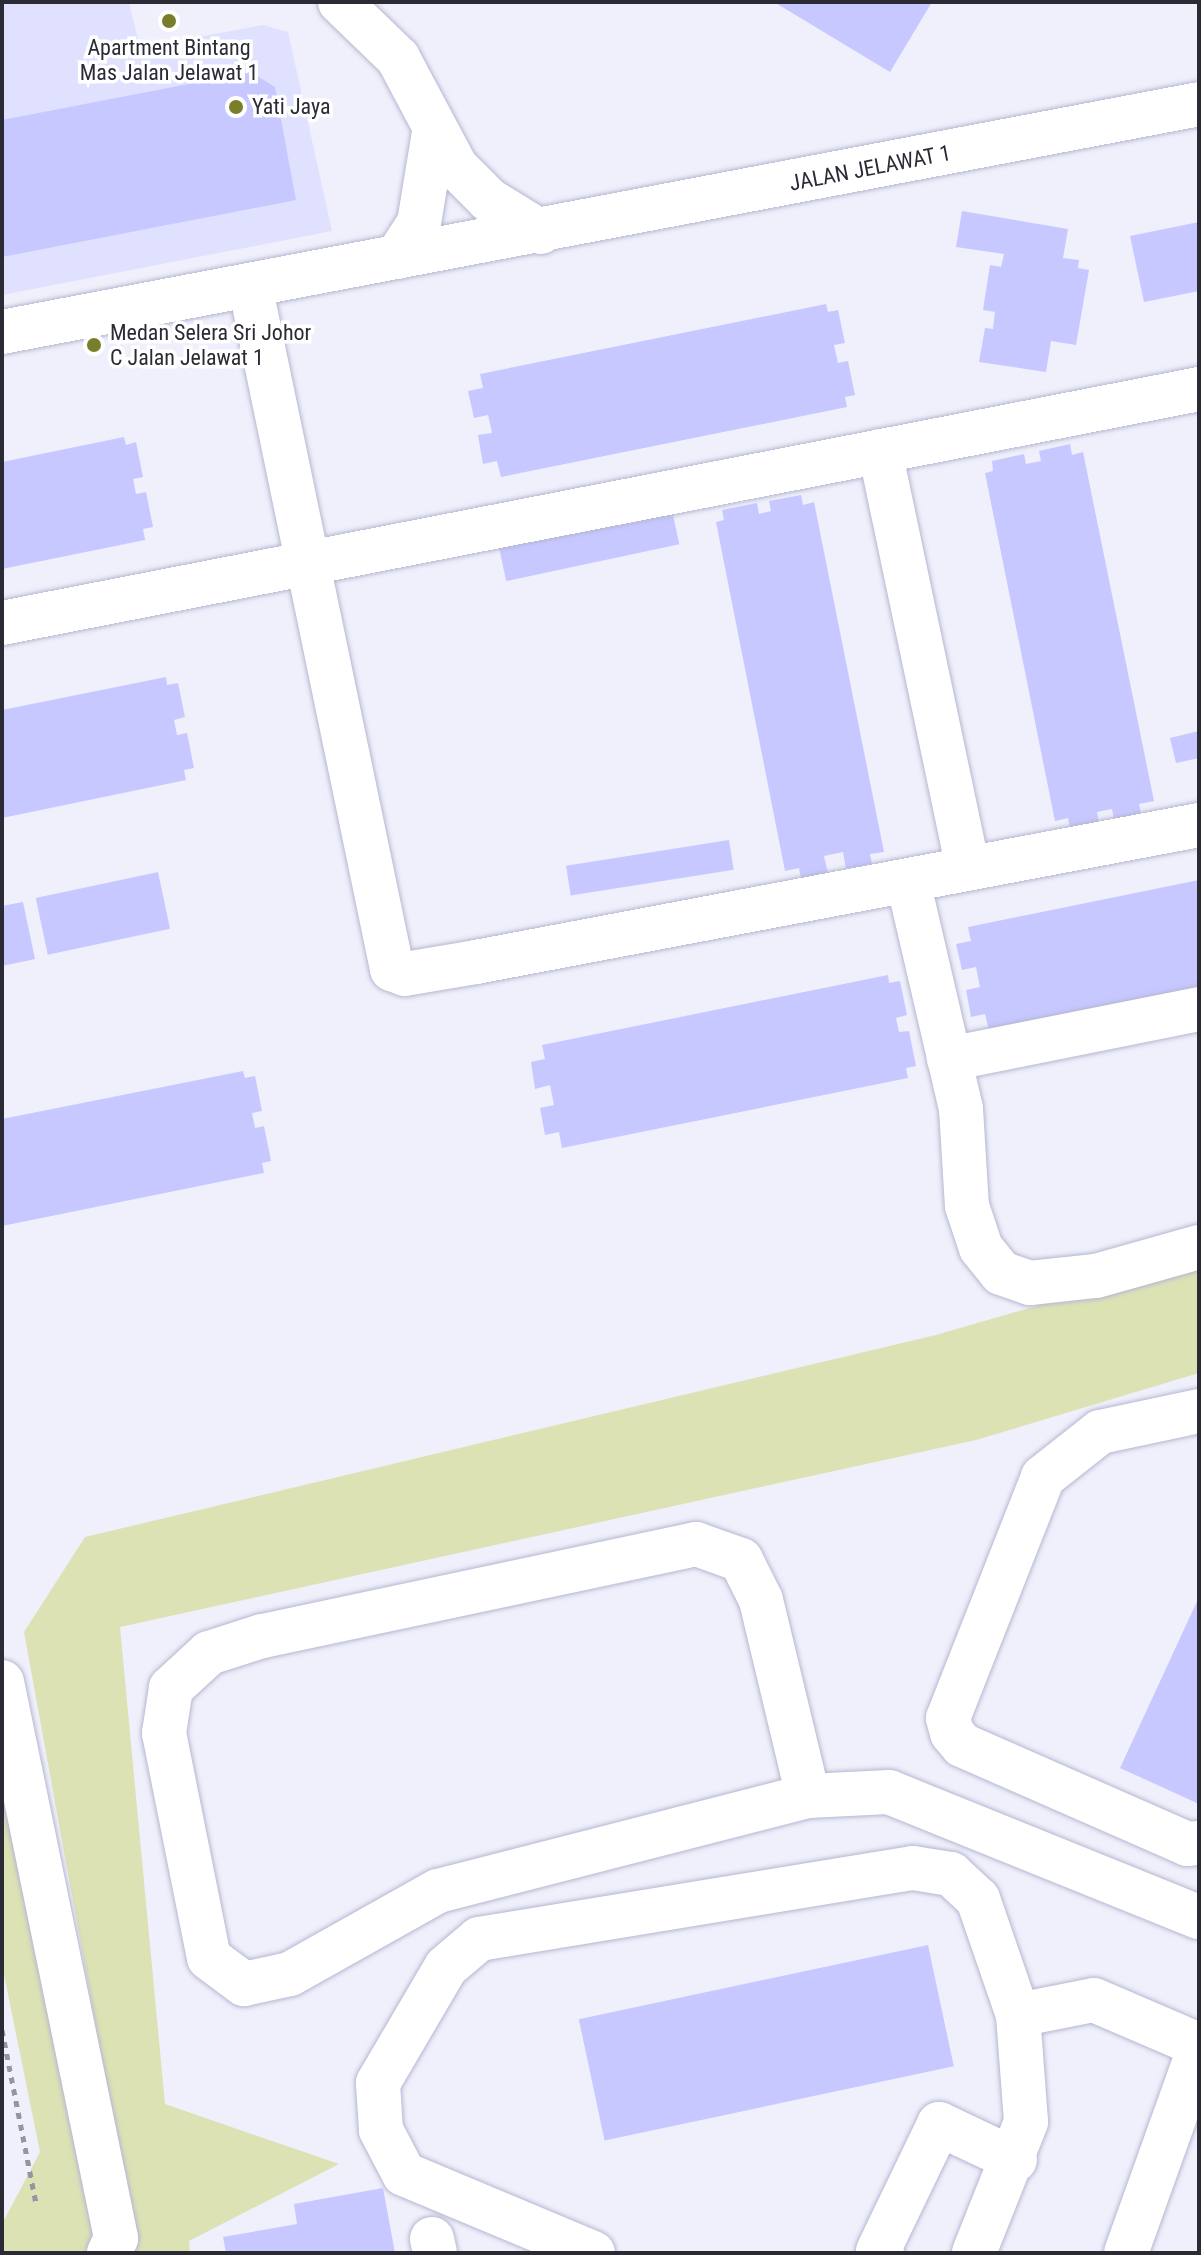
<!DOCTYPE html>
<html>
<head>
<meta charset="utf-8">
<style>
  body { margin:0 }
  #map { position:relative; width:1201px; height:2255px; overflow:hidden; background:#eff0fb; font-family:"Roboto Condensed",sans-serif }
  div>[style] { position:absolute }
  .built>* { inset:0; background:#e0e1fe }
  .green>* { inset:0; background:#dde2b5 }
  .building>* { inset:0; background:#c7c8ff; transform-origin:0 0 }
  .path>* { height:5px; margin-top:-2.5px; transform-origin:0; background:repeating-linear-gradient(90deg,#9495a0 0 6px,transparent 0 12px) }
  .roads { filter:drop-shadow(0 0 2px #b6b6d2) drop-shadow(0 0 2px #b6b6d2) }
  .minor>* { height:44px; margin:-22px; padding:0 22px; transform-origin:22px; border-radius:22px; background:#fff }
  .dots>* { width:22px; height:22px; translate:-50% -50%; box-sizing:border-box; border:4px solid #fff; border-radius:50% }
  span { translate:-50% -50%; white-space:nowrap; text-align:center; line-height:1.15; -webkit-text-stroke:7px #fff; paint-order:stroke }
  .poi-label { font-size:22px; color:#2b2b36 }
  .left { translate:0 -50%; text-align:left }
  .street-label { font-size:22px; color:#2b2b36 }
  .frame { position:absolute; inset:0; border:4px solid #2b2b36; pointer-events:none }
</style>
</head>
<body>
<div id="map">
  <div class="built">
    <i style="clip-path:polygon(2px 2px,129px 2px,140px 48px,263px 25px,288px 32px,332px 231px,2px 295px)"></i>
  </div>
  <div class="green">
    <i style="clip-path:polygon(1199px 1259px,1199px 1373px,976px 1440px,120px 1627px,165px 2104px,339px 2164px,189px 2241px,190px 2253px,2px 2253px,2px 2224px,40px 2152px,2px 1965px,2px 1789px,120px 2159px,24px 1632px,85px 1537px,936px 1335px)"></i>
  </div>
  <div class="building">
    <i style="clip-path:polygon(774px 2px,932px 2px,890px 72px)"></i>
    <i style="clip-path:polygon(251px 72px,275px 87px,296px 200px,2px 257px,2px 120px)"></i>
    <i style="clip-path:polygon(962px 211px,1068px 229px,1063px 258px,1079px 260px,1078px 268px,1089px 270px,1076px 345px,1051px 341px,1046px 372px,979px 362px,985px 328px,993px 329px,995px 312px,983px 310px,990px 265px,1001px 267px,1004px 254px,956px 247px)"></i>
    <i style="clip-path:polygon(1199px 222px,1199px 291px,1144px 302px,1130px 236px)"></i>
    <i style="clip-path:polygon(826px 304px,828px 312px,838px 310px,845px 343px,834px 345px,838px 363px,848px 361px,855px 395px,845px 397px,847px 407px,501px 477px,497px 461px,483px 464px,478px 435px,492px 433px,488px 415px,474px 418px,468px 391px,483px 388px,480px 374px)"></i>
    <i style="clip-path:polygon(124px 437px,126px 445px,136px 442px,143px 477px,133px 479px,136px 494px,146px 492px,153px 527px,143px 529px,145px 540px,2px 569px,2px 462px)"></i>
    <i style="clip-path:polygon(1070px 444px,1072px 455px,1083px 452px,1154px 801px,1139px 804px,1141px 814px,1114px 819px,1112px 809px,1097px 812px,1099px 823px,1070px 829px,1068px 818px,1055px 821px,985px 473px,993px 471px,992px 461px,1024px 454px,1026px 464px,1041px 461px,1039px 451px)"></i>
    <i style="clip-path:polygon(801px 495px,803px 505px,814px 502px,884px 852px,870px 854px,872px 864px,846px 869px,843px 852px,824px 856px,828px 873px,801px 878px,799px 868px,785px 871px,716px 522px,724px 520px,722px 510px,757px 503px,759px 514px,771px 511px,769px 501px)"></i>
    <i style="left:672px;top:510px;width:35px;height:177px;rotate:78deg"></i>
    <i style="clip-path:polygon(166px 677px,167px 685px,178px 683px,185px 717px,174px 720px,177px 735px,187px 733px,194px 768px,184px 770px,186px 780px,2px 818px,2px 710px)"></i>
    <i style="clip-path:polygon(1199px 731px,1199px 758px,1176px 763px,1170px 738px)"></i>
    <i style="left:729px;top:840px;width:30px;height:165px;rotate:81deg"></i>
    <i style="left:158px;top:872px;width:58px;height:125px;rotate:78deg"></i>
    <i style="clip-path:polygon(1199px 880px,1199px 987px,989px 1030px,985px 1014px,971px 1017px,966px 990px,980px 987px,976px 967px,962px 970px,956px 944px,971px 941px,968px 927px)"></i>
    <i style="clip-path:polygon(23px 902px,35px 959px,2px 966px,2px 906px)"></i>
    <i style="clip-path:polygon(888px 975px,889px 983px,900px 981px,907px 1015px,896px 1018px,899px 1032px,909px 1031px,916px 1066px,906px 1068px,908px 1078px,562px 1148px,559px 1132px,545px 1135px,540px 1108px,554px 1105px,550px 1085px,535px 1089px,531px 1062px,545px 1059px,542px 1045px)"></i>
    <i style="clip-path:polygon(243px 1071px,245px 1078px,255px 1076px,262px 1111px,252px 1113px,255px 1128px,264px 1126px,271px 1161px,262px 1163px,264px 1173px,2px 1226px,2px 1119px)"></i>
    <i style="clip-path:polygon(1199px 1597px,1199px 1804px,1120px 1768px)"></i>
    <i style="left:928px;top:1945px;width:124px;height:357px;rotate:78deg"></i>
    <i style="clip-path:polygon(383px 2188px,395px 2253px,226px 2253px,223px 2237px,297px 2224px,294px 2204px)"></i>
  </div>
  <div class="path">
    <i style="left:2px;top:2030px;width:177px;rotate:78.9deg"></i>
  </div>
  <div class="roads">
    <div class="minor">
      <i style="left:340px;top:2px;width:81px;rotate:44deg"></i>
      <i style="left:398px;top:58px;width:123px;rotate:62deg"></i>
      <i style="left:456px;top:167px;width:47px;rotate:45deg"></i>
      <i style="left:489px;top:200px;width:61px;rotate:31.6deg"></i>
      <i style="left:397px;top:257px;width:40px;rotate:-57.1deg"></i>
      <i style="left:419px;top:223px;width:92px;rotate:-80.6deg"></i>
      <i style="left:250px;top:285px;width:699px;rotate:78.27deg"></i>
      <i style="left:392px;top:969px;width:14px;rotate:21deg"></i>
      <i style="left:405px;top:974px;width:72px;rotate:-9.6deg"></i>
      <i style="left:476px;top:962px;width:736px;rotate:-10.73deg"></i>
      <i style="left:2px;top:332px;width:1219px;rotate:-10.78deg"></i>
      <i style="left:880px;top:451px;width:427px;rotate:78.1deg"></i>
      <i style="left:2px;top:623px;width:1220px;rotate:-11.06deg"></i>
      <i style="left:908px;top:881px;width:234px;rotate:76.9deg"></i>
      <i style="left:961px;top:1109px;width:97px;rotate:86.5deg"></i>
      <i style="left:967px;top:1206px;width:44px;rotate:71.6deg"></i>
      <i style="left:981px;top:1248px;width:32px;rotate:51deg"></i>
      <i style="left:1001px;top:1273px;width:31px;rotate:19deg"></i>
      <i style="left:1030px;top:1283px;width:66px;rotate:-6.1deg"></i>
      <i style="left:1096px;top:1276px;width:107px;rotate:-15.7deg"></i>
      <i style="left:949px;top:1059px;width:255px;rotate:-11.3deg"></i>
      <i style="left:1199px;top:1411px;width:101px;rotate:168deg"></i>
      <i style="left:1100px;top:1432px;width:73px;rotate:141.7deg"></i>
      <i style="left:1043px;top:1477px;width:259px;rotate:111.5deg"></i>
      <i style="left:948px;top:1718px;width:16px;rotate:75deg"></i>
      <i style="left:952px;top:1733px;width:16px;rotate:50deg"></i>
      <i style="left:962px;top:1745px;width:246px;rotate:23.7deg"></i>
      <i style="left:1187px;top:1844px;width:12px;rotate:-5deg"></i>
      <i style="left:2px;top:1682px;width:568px;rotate:78.41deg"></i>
      <i style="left:116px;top:2238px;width:17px;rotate:115deg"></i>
      <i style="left:808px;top:1796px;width:202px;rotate:-103.5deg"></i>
      <i style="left:761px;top:1600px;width:45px;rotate:-116.6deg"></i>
      <i style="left:741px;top:1560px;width:48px;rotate:-160.4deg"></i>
      <i style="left:696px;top:1544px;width:444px;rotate:168deg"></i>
      <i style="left:262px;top:1636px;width:56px;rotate:162.2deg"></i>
      <i style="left:209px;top:1653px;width:52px;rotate:137.4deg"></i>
      <i style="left:171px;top:1688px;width:46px;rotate:98.8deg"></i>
      <i style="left:164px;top:1733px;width:229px;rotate:78.7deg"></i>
      <i style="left:209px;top:1958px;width:44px;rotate:36.6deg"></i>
      <i style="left:244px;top:1984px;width:47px;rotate:-12.3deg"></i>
      <i style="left:290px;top:1974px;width:170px;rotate:-29.3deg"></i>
      <i style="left:438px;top:1891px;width:382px;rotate:-14.4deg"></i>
      <i style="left:808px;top:1796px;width:81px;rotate:-2.8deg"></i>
      <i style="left:889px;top:1792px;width:334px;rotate:22deg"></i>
      <i style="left:1018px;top:2015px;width:77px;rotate:-11.2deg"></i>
      <i style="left:1094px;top:2000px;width:114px;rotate:23.2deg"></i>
      <i style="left:432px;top:2239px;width:14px;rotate:78deg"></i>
      <i style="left:593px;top:2253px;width:205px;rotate:-157.3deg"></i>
      <i style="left:404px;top:2174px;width:50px;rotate:-117.6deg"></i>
      <i style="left:381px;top:2130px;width:47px;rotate:-93.7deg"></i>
      <i style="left:378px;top:2083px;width:134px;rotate:-59.6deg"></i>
      <i style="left:446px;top:1967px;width:43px;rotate:-40.3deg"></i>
      <i style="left:479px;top:1939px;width:440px;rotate:-9.3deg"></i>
      <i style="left:913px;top:1868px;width:38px;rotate:9deg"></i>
      <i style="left:951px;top:1874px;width:37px;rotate:43deg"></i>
      <i style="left:978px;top:1899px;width:123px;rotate:71deg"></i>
      <i style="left:1018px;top:2015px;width:107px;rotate:85.7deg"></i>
      <i style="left:1026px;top:2122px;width:141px;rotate:111.7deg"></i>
      <i style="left:882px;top:2253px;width:4px;rotate:-153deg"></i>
      <i style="left:878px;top:2251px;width:141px;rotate:-64.3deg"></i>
      <i style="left:939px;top:2124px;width:84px;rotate:25.3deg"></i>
      <i style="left:1126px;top:2253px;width:217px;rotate:-70.3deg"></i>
    </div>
  </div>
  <div class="dots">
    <i style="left:169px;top:21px;background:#787e29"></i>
    <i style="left:236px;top:107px;background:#787e29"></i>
    <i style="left:94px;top:345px;background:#787e29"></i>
  </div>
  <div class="poi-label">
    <span style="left:169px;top:60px">Apartment Bintang<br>Mas Jalan Jelawat 1</span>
    <span class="left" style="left:252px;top:107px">Yati Jaya</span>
    <span class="left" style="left:110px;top:345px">Medan Selera Sri Johor<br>C Jalan Jelawat 1</span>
  </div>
  <div class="street-label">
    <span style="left:870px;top:168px;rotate:-11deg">JALAN JELAWAT 1</span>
  </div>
  <div class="frame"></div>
</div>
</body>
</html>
